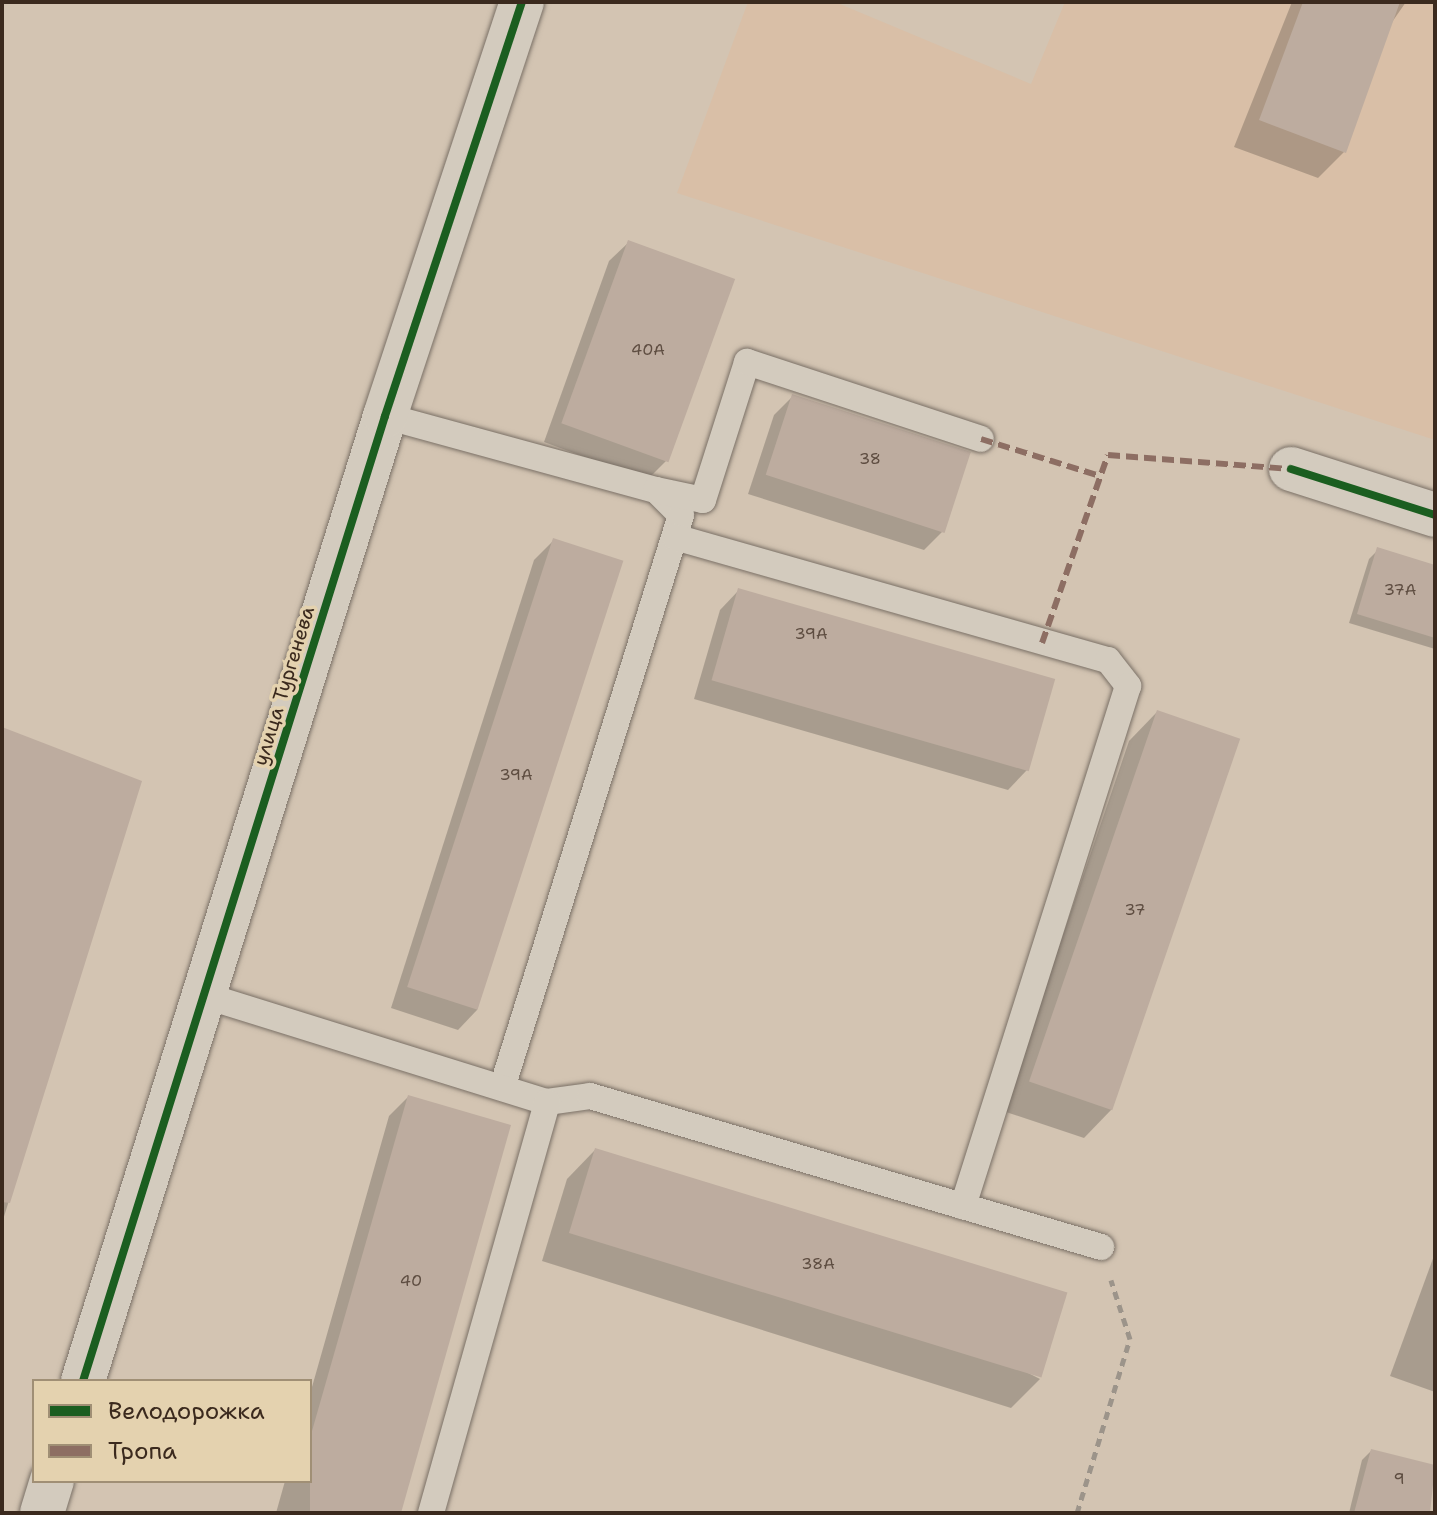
<!DOCTYPE html>
<html>
<head>
<meta charset="utf-8">
<style>
  body { margin:0 }
  #map { position:relative; width:1437px; height:1515px; overflow:hidden; background:#d3c4b2; font-family:"Shantell Sans",sans-serif }
  div>[style] { position:absolute }
  .built>* { inset:0; background:#d9bfa7 }
  .shadow>* { inset:0; background:#0003 }
  .building>* { inset:0; background:#bdac9f; transform-origin:0 0 }
  .path>* { height:5px; margin-top:-2.5px; transform-origin:0; background:repeating-linear-gradient(90deg,#9c948a 0 8px,transparent 0 14px) }
  .roads { filter:drop-shadow(0 0 2px #7a7066) drop-shadow(0 0 2px #7a7066) }
  .service>* { height:26px; margin:-13px; padding:0 13px; transform-origin:13px; border-radius:13px; background:#d3cbbe }
  .minor>* { height:44px; margin:-22px; padding:0 22px; transform-origin:22px; border-radius:22px; background:#d3cbbe }
  .tertiary>* { height:44px; margin:-22px; padding:0 22px; transform-origin:22px; border-radius:22px; background:#d3cbbe }
  .quiet>* { height:6px; margin-top:-3px; transform-origin:0; background:repeating-linear-gradient(90deg,#8d6e63 0 12px,transparent 0 18px) }
  .cycleway>* { height:8px; margin:-4px; padding:0 4px; transform-origin:4px; border-radius:4px; background:#1b5e20 }
  span { translate:-50% -50%; white-space:nowrap; text-align:center; line-height:1.15; -webkit-text-stroke:7px #e4d2af; paint-order:stroke }
  .number-label { font-size:16px; color:#5e4d41 }
  .number-label span { -webkit-text-stroke-width:0 }
  .street-label { font-size:20px; color:#3b2a1e }
  .frame { position:absolute; inset:0; border:4px solid #3b2a1e; pointer-events:none }
  .legend { position:absolute; left:32px; top:1379px; width:280px; height:104px; box-sizing:border-box; background:#e4d2af; border:2px solid #a08f75; margin:0; padding:10px 14px; list-style:none; font-size:24px; color:#3b2a1e }
  .legend li { display:flex; align-items:center; gap:16px; height:40px }
  .legend b { width:40px; border:2px solid #a08f75 }
</style>
</head>
<body>
<div id="map">
  <div class="built">
    <i style="clip-path:polygon(748px 2px,835px 2px,1031px 84px,1065px 2px,1435px 2px,1435px 440px,677px 193px)"></i>
  </div>
  <div class="shadow">
    <i style="clip-path:polygon(1292px 2px,1406px 2px,1390px 25px,1344px 152px,1318px 178px,1234px 147px)"></i>
    <i style="clip-path:polygon(629px 242px,666px 461px,647px 480px,544px 442px,609px 261px)"></i>
    <i style="clip-path:polygon(793px 396px,943px 531px,924px 550px,748px 494px,774px 415px)"></i>
    <i style="clip-path:polygon(554px 540px,477px 1010px,458px 1030px,391px 1008px,534px 560px)"></i>
    <i style="clip-path:polygon(1378px 550px,1435px 567px,1435px 649px,1349px 623px,1369px 559px)"></i>
    <i style="clip-path:polygon(739px 590px,1027px 770px,1008px 790px,694px 699px,720px 610px)"></i>
    <i style="clip-path:polygon(1157px 712px,1112px 1109px,1084px 1138px,1003px 1111px,1129px 741px)"></i>
    <i style="clip-path:polygon(2px 729px,140px 782px,2px 1223px)"></i>
    <i style="clip-path:polygon(408px 1097px,399px 1513px,276px 1513px,285px 1481px,310px 1481px,310px 1394px,389px 1116px)"></i>
    <i style="clip-path:polygon(595px 1150px,1040px 1379px,1011px 1408px,542px 1261px,567px 1179px)"></i>
    <i style="clip-path:polygon(1435px 1253px,1435px 1392px,1390px 1376px)"></i>
    <i style="clip-path:polygon(1371px 1451px,1435px 1467px,1428px 1513px,1349px 1513px,1362px 1460px)"></i>
  </div>
  <div class="building">
    <i style="clip-path:polygon(1303px 2px,1400px 2px,1346px 153px,1259px 120px)"></i>
    <i style="left:628px;top:240px;width:114px;height:195px;rotate:20deg"></i>
    <i style="left:792px;top:394px;width:188px;height:85px;rotate:18deg"></i>
    <i style="left:553px;top:538px;width:74px;height:472px;rotate:18deg"></i>
    <i style="clip-path:polygon(1377px 547px,1435px 565px,1435px 638px,1357px 614px)"></i>
    <i style="left:738px;top:588px;width:330px;height:96px;rotate:16deg"></i>
    <i style="left:1157px;top:710px;width:88px;height:393px;rotate:19deg"></i>
    <i style="clip-path:polygon(2px 727px,142px 781px,10px 1203px,2px 1202px)"></i>
    <i style="clip-path:polygon(408px 1095px,511px 1125px,401px 1513px,310px 1513px,310px 1438px)"></i>
    <i style="left:595px;top:1148px;width:494px;height:89px;rotate:17deg"></i>
    <i style="clip-path:polygon(1371px 1449px,1435px 1465px,1430px 1513px,1354px 1513px)"></i>
  </div>
  <div class="path">
    <i style="left:1077px;top:1513px;width:182px;rotate:-73.1deg"></i>
    <i style="left:1130px;top:1339px;width:62px;rotate:-107.9deg"></i>
  </div>
  <div class="roads">
    <div class="service">
      <i style="left:385px;top:416px;width:281px;rotate:15.3deg"></i>
      <i style="left:656px;top:490px;width:35px;rotate:45deg"></i>
      <i style="left:681px;top:515px;width:600px;rotate:107.35deg"></i>
      <i style="left:656px;top:490px;width:48px;rotate:12deg"></i>
      <i style="left:703px;top:500px;width:145px;rotate:-72.3deg"></i>
      <i style="left:747px;top:362px;width:246px;rotate:18.2deg"></i>
      <i style="left:675px;top:537px;width:450px;rotate:15.9deg"></i>
      <i style="left:1108px;top:660px;width:33px;rotate:52deg"></i>
      <i style="left:1128px;top:686px;width:546px;rotate:107.6deg"></i>
      <i style="left:203px;top:995px;width:360px;rotate:17.3deg"></i>
      <i style="left:547px;top:1102px;width:43px;rotate:-7.9deg"></i>
      <i style="left:590px;top:1096px;width:533px;rotate:16.46deg"></i>
      <i style="left:431px;top:1513px;width:427px;rotate:-74.2deg"></i>
    </div>
    <div class="minor">
      <i style="left:1291px;top:469px;width:151px;rotate:17.7deg"></i>
    </div>
    <div class="tertiary">
      <i style="left:83px;top:1381px;width:1011px;rotate:-72.62deg"></i>
      <i style="left:385px;top:416px;width:436px;rotate:-71.7deg"></i>
      <i style="left:42px;top:1513px;width:34px;rotate:-73deg"></i>
    </div>
  </div>
  <div class="quiet">
    <i style="left:981px;top:439px;width:125px;rotate:17.3deg"></i>
    <i style="left:1042px;top:643px;width:199px;rotate:-70.7deg"></i>
    <i style="left:1108px;top:455px;width:184px;rotate:4.4deg"></i>
  </div>
  <div class="cycleway">
    <i style="left:1291px;top:469px;width:151px;rotate:17.7deg"></i>
    <i style="left:83px;top:1381px;width:1011px;rotate:-72.62deg"></i>
    <i style="left:385px;top:416px;width:436px;rotate:-71.7deg"></i>
  </div>
  <div class="number-label">
    <span style="left:648px;top:350px">40А</span>
    <span style="left:870px;top:459px">38</span>
    <span style="left:1400px;top:590px">37А</span>
    <span style="left:811px;top:634px">39А</span>
    <span style="left:516px;top:775px">39А</span>
    <span style="left:1135px;top:910px">37</span>
    <span style="left:818px;top:1264px">38А</span>
    <span style="left:411px;top:1281px">40</span>
    <span style="left:1399px;top:1479px">9</span>
  </div>
  <div class="street-label">
    <span style="left:284px;top:686px;rotate:-73deg">улица Тургенева</span>
  </div>
  <div class="frame"></div>
  <ul class="legend">
  <li><b style="height:10px;background:#1b5e20"></b>Велодорожка</li>
  <li><b style="height:10px;background:#8d6e63"></b>Тропа</li>
  </ul>
</div>
</body>
</html>
